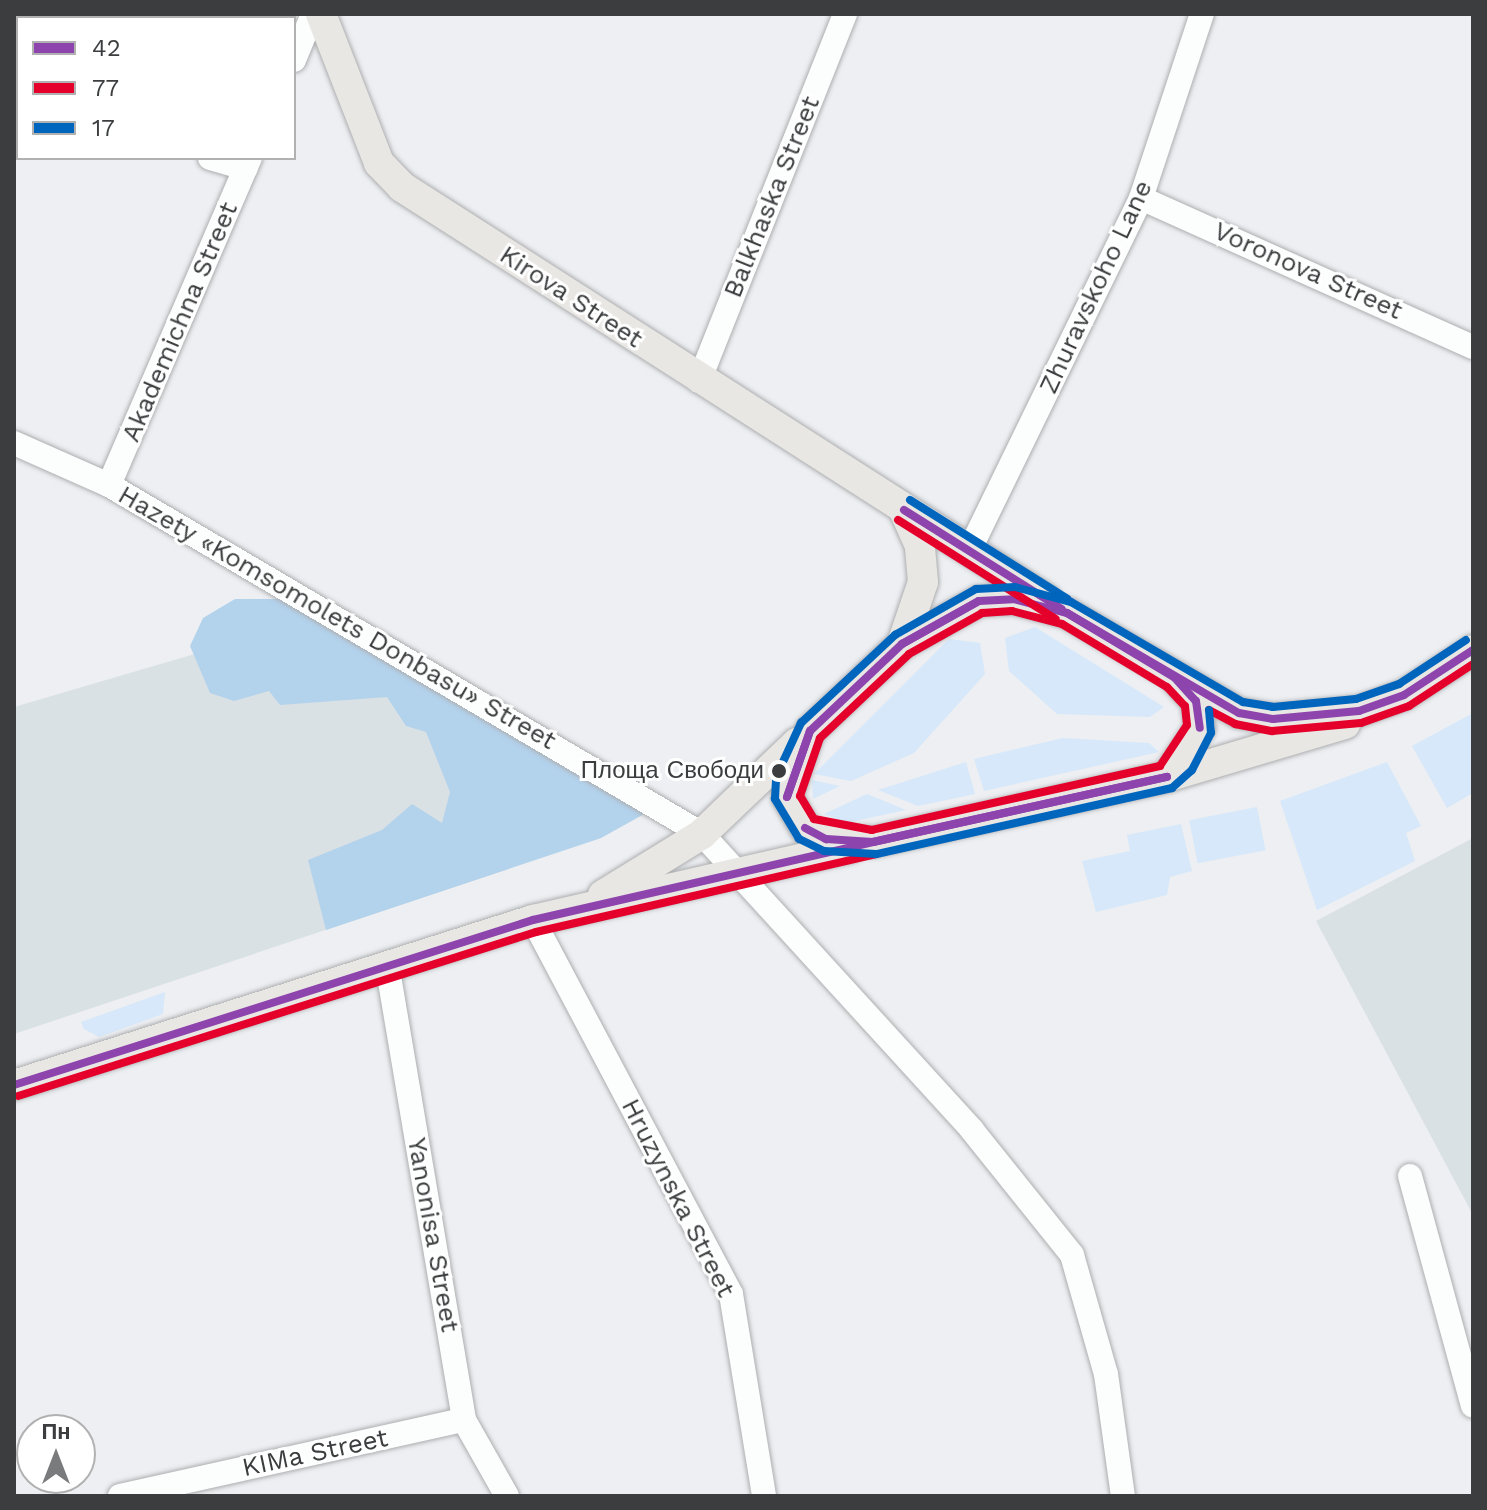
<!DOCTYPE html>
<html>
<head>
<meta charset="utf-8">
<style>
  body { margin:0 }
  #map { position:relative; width:1487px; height:1510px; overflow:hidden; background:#edeff2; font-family:"Work Sans",sans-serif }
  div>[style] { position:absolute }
  .built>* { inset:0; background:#dae1e5 }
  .green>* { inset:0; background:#d6e8f9; transform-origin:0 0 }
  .forest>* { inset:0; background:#b3d2ec }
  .roads { filter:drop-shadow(0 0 2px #adaeb0) drop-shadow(0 0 2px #adaeb0) }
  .minor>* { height:24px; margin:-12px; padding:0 12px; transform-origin:12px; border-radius:12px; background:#fcfdfd }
  .major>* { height:30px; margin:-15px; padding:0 15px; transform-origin:15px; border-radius:15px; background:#e9e7e4 }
  .bus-1>* { height:8px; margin:-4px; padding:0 4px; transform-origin:4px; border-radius:4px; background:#8e44ad }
  .bus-2>* { height:8px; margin:-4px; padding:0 4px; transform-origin:4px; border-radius:4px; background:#e4002b }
  .bus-3>* { height:8px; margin:-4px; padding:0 4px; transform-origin:4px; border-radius:4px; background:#0065bd }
  .dots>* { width:22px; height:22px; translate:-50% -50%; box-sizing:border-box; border:4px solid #fff; border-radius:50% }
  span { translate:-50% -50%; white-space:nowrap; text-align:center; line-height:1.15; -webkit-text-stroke:6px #fff; paint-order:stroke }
  .bus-label { font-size:24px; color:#3b3d3e }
  .right { translate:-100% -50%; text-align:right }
  .street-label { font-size:26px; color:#3b3d3e }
  .frame { position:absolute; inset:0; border:16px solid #3b3d3e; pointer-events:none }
  .legend { position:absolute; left:16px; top:16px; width:280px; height:144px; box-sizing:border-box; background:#fff; border:2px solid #b1b1b2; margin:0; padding:10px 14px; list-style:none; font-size:24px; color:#3b3d3e }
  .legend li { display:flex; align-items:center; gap:16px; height:40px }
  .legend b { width:40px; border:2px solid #b1b1b2 }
  .north { position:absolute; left:16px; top:1414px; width:80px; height:80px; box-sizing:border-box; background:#fff; border:2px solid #b1b1b2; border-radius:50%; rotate:0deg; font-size:22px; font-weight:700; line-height:32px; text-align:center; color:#3b3d3e }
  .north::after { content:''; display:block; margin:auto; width:28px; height:36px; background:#797b7d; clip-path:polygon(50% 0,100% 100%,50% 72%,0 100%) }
</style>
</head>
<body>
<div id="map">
  <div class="built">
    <i style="clip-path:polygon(321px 617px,653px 809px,601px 838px,14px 1034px,14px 707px)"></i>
    <i style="clip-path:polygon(1473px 838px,1473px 1215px,1316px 921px)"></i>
  </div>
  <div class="green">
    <i style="clip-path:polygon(1035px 627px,1164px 707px,1150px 717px,1057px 714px,1009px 671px,1005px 638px)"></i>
    <i style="clip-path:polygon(949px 639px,980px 643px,985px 674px,914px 753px,851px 781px,814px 774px)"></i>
    <i style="clip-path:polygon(1473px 713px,1473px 793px,1447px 808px,1412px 746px)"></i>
    <i style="clip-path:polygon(1063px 738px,1149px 743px,1159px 752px,984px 791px,974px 759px)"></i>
    <i style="clip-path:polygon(966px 762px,975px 794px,918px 806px,878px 790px)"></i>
    <i style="clip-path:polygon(1387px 762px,1421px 826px,1406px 833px,1415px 861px,1317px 910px,1280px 801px)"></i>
    <i style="clip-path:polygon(812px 780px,840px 786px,813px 799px)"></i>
    <i style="clip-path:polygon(867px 794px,906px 810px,846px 823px,824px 814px)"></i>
    <i style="left:1257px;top:807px;width:44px;height:69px;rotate:79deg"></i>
    <i style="clip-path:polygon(1181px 824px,1192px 871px,1170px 877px,1167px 895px,1096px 912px,1082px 861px,1130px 851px,1127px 835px)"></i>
    <i style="clip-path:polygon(165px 992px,163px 1014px,99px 1037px,84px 1029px,81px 1022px)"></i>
  </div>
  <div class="forest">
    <i style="clip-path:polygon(235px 599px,278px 599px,321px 617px,653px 809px,601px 838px,326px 930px,308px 860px,382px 830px,412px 804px,442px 823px,450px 792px,426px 732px,406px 726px,387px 697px,280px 705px,269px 691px,234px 701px,210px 693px,190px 646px,203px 618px)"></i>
  </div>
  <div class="roads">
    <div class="minor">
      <i style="left:294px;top:60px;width:50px;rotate:-67.6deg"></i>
      <i style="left:14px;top:109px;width:4px;rotate:-14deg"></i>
      <i style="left:210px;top:158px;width:37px;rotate:16deg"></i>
      <i style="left:1141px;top:198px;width:364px;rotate:24.2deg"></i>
      <i style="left:699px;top:381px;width:395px;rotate:-68.3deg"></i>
      <i style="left:14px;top:443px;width:104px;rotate:23.9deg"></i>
      <i style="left:109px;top:485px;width:688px;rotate:30.48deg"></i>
      <i style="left:702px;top:834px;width:401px;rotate:47.6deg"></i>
      <i style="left:972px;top:1130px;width:160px;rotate:51.3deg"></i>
      <i style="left:1072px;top:1255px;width:124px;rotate:74.1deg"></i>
      <i style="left:1106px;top:1374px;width:123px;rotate:82.1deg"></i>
      <i style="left:109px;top:485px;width:356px;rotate:-66.7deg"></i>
      <i style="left:969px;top:551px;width:393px;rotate:-64deg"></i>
      <i style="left:1141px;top:198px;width:194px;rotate:-71.7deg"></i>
      <i style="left:533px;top:920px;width:423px;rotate:62.1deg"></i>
      <i style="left:731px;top:1294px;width:205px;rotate:80.7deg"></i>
      <i style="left:387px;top:964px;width:462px;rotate:80.4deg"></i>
      <i style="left:464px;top:1420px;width:87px;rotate:60.5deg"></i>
      <i style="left:1410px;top:1176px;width:238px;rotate:74.7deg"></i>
      <i style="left:120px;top:1496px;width:352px;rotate:-12.5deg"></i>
    </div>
    <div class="major">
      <i style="left:321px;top:14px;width:160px;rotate:68.7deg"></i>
      <i style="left:379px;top:163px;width:33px;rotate:46deg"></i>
      <i style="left:402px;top:187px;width:765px;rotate:32.61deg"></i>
      <i style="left:902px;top:644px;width:65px;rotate:-71.3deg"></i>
      <i style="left:923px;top:582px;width:36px;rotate:-95deg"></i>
      <i style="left:920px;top:546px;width:39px;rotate:-114deg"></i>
      <i style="left:1175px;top:678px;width:31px;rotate:48deg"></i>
      <i style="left:1196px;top:701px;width:27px;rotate:82deg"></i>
      <i style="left:1200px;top:728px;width:59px;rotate:124deg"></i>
      <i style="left:1167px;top:777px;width:301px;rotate:167.5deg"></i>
      <i style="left:873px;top:842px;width:47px;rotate:-176.3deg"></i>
      <i style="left:826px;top:839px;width:24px;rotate:-152deg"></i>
      <i style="left:805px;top:828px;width:36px;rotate:-120deg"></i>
      <i style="left:787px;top:797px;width:70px;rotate:-70.8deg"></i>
      <i style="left:810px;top:731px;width:127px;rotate:-43.4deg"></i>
      <i style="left:902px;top:644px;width:88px;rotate:-29.2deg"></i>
      <i style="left:979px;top:601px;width:34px;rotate:-3deg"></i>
      <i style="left:1013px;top:599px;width:56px;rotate:14.5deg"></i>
      <i style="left:1067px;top:613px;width:199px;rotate:30.2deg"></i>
      <i style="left:1239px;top:713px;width:35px;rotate:10deg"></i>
      <i style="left:1273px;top:719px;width:86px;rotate:-5.3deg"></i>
      <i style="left:1359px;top:711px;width:48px;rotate:-19.6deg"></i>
      <i style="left:1404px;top:695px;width:82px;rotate:-33.1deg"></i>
      <i style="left:1167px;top:777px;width:186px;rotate:-16.6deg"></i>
      <i style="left:603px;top:895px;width:116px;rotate:-31.6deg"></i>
      <i style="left:702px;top:834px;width:132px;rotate:-43.8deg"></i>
      <i style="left:14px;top:1085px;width:545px;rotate:-17.64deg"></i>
      <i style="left:533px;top:920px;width:326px;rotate:-12.9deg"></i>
    </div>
  </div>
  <div class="bus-1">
    <i style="left:904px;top:510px;width:186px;rotate:32.1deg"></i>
    <i style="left:979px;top:601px;width:34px;rotate:-3deg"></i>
    <i style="left:1013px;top:599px;width:56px;rotate:14.5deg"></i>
    <i style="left:1067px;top:613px;width:199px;rotate:30.2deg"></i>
    <i style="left:1239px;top:713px;width:35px;rotate:10deg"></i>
    <i style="left:1273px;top:719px;width:86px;rotate:-5.3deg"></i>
    <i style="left:1359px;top:711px;width:48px;rotate:-19.6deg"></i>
    <i style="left:1404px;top:695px;width:82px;rotate:-33.1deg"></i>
    <i style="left:1067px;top:613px;width:126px;rotate:31deg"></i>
    <i style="left:1175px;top:678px;width:31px;rotate:48deg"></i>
    <i style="left:1196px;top:701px;width:27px;rotate:82deg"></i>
    <i style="left:902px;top:644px;width:88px;rotate:-29.2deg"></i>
    <i style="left:902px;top:644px;width:88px;rotate:-29.2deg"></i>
    <i style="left:810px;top:731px;width:127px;rotate:-43.4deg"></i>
    <i style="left:787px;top:797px;width:70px;rotate:-70.8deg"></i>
    <i style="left:787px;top:797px;width:70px;rotate:-70.8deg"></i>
    <i style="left:805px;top:828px;width:24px;rotate:28deg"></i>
    <i style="left:826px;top:839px;width:47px;rotate:3.7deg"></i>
    <i style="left:873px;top:842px;width:301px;rotate:-12.5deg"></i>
    <i style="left:873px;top:842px;width:301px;rotate:-12.5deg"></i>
    <i style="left:14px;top:1085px;width:545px;rotate:-17.64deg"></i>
    <i style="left:533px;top:920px;width:349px;rotate:-12.9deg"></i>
  </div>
  <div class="bus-2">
    <i style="left:898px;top:520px;width:186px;rotate:32.1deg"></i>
    <i style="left:1012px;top:611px;width:52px;rotate:14.6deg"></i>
    <i style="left:1062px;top:624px;width:122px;rotate:31deg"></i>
    <i style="left:1167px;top:687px;width:26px;rotate:47deg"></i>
    <i style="left:1185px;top:706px;width:19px;rotate:84deg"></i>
    <i style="left:1187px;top:725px;width:49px;rotate:123.4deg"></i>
    <i style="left:1160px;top:766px;width:295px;rotate:167.5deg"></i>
    <i style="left:872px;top:830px;width:59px;rotate:-169.3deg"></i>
    <i style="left:814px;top:819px;width:27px;rotate:-121deg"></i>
    <i style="left:800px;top:796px;width:61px;rotate:-71deg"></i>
    <i style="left:820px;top:738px;width:122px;rotate:-43.3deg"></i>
    <i style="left:909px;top:654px;width:84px;rotate:-29.3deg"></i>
    <i style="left:982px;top:613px;width:30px;rotate:-4deg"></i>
    <i style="left:1209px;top:710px;width:30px;rotate:28deg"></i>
    <i style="left:1235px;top:724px;width:38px;rotate:11deg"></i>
    <i style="left:1272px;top:731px;width:89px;rotate:-5.1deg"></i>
    <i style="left:1361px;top:723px;width:51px;rotate:-19.5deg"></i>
    <i style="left:1409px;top:706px;width:77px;rotate:-33.3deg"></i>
    <i style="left:18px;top:1096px;width:543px;rotate:-17.57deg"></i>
    <i style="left:536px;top:932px;width:349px;rotate:-12.9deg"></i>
  </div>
  <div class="bus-3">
    <i style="left:910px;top:500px;width:186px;rotate:32.1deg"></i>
    <i style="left:1209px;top:710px;width:23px;rotate:85deg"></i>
    <i style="left:1211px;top:733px;width:42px;rotate:117.2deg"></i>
    <i style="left:1192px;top:770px;width:27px;rotate:138deg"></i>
    <i style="left:1172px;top:788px;width:303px;rotate:167.4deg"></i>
    <i style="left:876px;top:854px;width:52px;rotate:-176.7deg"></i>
    <i style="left:824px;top:851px;width:28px;rotate:-154deg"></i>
    <i style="left:799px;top:839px;width:47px;rotate:-121deg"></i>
    <i style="left:775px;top:799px;width:22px;rotate:-87deg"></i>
    <i style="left:776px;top:777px;width:60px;rotate:-65.2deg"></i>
    <i style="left:801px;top:723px;width:129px;rotate:-43.1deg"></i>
    <i style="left:895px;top:635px;width:93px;rotate:-29.6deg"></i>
    <i style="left:976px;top:589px;width:39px;rotate:-3deg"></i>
    <i style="left:1015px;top:587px;width:58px;rotate:15deg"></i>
    <i style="left:1071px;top:602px;width:199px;rotate:30.2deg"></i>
    <i style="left:1243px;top:702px;width:30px;rotate:9deg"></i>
    <i style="left:1273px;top:707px;width:83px;rotate:-5.5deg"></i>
    <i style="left:1356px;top:699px;width:46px;rotate:-19.2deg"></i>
    <i style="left:1399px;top:684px;width:80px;rotate:-33.3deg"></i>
  </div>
  <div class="dots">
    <i style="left:779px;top:771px;background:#3b3d3e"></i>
  </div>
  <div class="bus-label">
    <span class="right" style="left:764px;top:771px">Площа Свободи</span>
  </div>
  <div class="street-label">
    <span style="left:772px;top:197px;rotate:-68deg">Balkhaska Street</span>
    <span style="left:1308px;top:271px;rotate:24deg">Voronova Street</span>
    <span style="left:1096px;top:287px;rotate:-65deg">Zhuravskoho Lane</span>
    <span style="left:571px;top:297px;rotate:33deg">Kirova Street</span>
    <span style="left:180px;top:322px;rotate:-67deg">Akademichna Street</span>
    <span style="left:337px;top:618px;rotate:30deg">Hazety «Komsomolets Donbasu» Street</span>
    <span style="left:678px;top:1198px;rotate:63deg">Hruzynska Street</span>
    <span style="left:433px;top:1235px;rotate:80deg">Yanonisa Street</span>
    <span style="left:315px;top:1453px;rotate:-12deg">KIMa Street</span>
  </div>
  <div class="frame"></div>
  <ul class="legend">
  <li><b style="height:10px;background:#8e44ad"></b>42</li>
  <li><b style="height:10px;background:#e4002b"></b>77</li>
  <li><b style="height:10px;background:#0065bd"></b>17</li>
  </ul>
  <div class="north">Пн</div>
</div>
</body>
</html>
